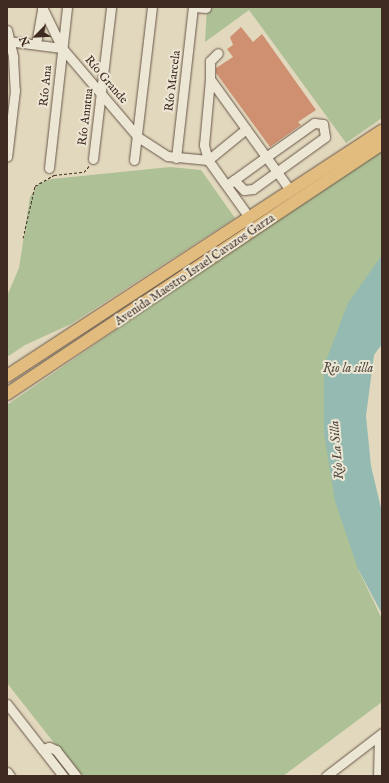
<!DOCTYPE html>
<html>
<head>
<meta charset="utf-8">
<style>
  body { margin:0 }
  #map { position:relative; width:389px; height:783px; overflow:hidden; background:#e2d8bd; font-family:"IM FELL English",serif }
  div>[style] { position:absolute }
  .green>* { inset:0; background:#aec095 }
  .water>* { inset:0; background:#95bab1 }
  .building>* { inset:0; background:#ce9071 }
  .path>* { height:1px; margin-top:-0.5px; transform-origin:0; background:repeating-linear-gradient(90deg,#402b22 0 3px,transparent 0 5px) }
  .roads { filter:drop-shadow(0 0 1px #685649) drop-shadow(0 0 1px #685649) }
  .minor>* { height:9px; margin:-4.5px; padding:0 4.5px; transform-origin:4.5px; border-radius:4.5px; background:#ece6d4 }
  .major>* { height:12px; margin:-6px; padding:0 6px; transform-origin:6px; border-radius:6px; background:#e1bc7e }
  span { translate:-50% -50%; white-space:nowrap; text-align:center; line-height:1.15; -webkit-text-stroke:4px #ece6d4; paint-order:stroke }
  .street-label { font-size:12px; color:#402b22 }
  .water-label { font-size:13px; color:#51483f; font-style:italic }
  .frame { position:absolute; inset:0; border:8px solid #402b22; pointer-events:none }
  .north { position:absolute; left:16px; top:16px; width:40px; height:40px; -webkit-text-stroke:3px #ece6d4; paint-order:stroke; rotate:246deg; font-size:11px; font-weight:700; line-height:16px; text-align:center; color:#402b22 }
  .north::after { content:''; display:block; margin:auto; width:14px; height:18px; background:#402b22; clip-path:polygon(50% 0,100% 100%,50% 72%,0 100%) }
</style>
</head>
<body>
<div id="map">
  <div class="green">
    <i style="clip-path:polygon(207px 7px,382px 7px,382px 118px,346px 143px,249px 10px,205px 42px)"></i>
    <i style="clip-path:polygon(382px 147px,382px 288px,350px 331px,358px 569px,382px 619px,382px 702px,283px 776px,80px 776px,7px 683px,7px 405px)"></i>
    <i style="clip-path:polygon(170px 167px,201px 170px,235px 218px,71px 324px,25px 345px,7px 357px,7px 296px,19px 268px,30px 197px,39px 183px,52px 179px)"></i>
  </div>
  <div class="water">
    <i style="clip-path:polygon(382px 255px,382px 344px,374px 355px,366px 416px,371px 466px,382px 512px,382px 614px,358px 569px,335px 501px,324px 433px,324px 366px,348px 303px)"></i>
  </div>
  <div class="building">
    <i style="clip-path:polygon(241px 27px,253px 42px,262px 34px,316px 110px,298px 122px,301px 125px,270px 147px,216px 73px,216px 68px,233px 57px,227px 49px,233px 45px,230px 37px)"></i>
  </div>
  <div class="path">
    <i style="left:23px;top:238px;width:53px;rotate:-77deg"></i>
    <i style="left:35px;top:186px;width:22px;rotate:-30deg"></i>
    <i style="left:54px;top:175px;width:30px;rotate:-6deg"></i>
    <i style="left:84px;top:172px;width:8px;rotate:-50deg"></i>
  </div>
  <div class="roads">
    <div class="minor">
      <i style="left:42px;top:7px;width:46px;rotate:64deg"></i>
      <i style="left:193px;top:7px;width:13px;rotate:4deg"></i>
      <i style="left:7px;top:30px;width:28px;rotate:77deg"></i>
      <i style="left:13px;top:57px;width:33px;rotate:87deg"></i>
      <i style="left:15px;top:90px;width:67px;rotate:96.8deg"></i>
      <i style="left:7px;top:41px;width:55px;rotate:7.3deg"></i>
      <i style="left:62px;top:48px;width:117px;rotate:49.5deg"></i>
      <i style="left:138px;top:137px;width:35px;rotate:33deg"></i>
      <i style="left:167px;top:156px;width:41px;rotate:5.6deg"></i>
      <i style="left:208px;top:160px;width:70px;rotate:54.3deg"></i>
      <i style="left:36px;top:44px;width:36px;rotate:-80deg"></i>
      <i style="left:210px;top:79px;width:18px;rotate:-90deg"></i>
      <i style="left:210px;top:61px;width:11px;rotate:-45deg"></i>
      <i style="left:176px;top:158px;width:152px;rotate:-83.6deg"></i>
      <i style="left:93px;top:159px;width:153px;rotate:-83.2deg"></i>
      <i style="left:134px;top:160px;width:154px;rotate:-83.3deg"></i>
      <i style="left:208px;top:160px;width:16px;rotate:-105deg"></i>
      <i style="left:204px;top:145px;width:66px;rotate:-84.8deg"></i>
      <i style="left:210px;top:79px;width:137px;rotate:54.2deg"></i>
      <i style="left:208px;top:160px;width:49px;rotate:-39.2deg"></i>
      <i style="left:49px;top:168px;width:162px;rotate:-83.6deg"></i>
      <i style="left:227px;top:185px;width:9px;rotate:-36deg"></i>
      <i style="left:234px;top:180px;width:39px;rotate:-36deg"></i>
      <i style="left:266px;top:157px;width:59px;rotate:-35.3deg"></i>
      <i style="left:314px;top:123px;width:9px;rotate:6deg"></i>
      <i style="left:323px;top:124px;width:13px;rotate:81deg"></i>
      <i style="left:325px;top:137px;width:89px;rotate:144.2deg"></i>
      <i style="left:253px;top:189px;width:9px;rotate:174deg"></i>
      <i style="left:244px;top:190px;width:14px;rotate:-135deg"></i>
      <i style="left:7px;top:704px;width:91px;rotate:52.1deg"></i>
      <i style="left:42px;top:749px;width:7px;rotate:-16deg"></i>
      <i style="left:49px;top:747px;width:8px;rotate:23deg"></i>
      <i style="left:56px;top:750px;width:33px;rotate:52deg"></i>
      <i style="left:7px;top:772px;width:5px;rotate:53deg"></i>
      <i style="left:326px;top:776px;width:71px;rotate:-37.5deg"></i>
      <i style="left:378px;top:776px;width:40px;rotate:-88.6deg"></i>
    </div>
    <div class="major">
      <i style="left:7px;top:376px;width:448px;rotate:-33.2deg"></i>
      <i style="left:7px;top:394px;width:451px;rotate:-33.7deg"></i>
    </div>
  </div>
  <div class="street-label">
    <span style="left:106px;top:80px;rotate:49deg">Río Grande</span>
    <span style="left:173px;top:81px;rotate:-83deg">Río Marcela</span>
    <span style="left:46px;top:86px;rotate:-84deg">Río Ana</span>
    <span style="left:86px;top:117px;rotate:-83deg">Río Anntua</span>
    <span style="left:195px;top:270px;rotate:-34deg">Avenida Maestro Israel Cavazos Garza</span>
  </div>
  <div class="water-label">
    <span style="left:348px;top:369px">Rio la silla</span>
    <span style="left:338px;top:450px;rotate:-95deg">Río La Silla</span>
  </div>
  <div class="frame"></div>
  <div class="north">N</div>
</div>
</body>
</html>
